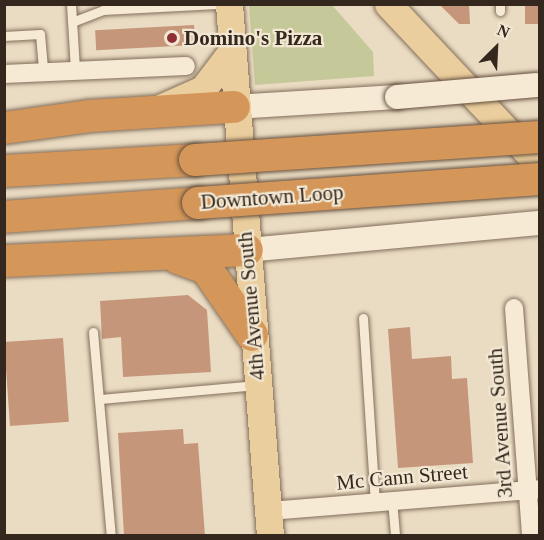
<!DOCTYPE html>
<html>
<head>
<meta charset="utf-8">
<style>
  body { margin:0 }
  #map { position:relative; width:544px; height:540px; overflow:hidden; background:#eadcc3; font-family:"Times New Roman",serif }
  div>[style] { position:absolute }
  .green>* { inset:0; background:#c5c898 }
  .building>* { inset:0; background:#c6967b; transform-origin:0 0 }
  .roads { filter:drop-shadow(0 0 2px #836e5b) drop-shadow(0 0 2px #836e5b) }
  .lane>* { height:9px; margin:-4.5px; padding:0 4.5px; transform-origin:4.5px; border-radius:4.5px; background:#f6ead5 }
  .street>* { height:18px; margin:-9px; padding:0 9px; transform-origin:9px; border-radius:9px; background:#f6ead5 }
  .secondary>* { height:24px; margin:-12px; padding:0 12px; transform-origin:12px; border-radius:12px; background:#f6ead5 }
  .primary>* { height:27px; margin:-13.5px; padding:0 13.5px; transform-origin:13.5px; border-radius:13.5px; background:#ebce9d }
  .highway>* { height:32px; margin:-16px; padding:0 16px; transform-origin:16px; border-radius:16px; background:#d49659 }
  .bridges { filter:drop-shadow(0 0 2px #654f3e) drop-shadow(0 0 2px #654f3e) }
  .secondary-bridge>* { height:24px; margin:-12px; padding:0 12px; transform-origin:12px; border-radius:12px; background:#f6ead5 }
  .highway-bridge>* { height:32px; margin:-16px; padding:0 16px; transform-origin:16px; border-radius:16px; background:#d49659 }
  .dots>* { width:16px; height:16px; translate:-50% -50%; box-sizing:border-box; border:3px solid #f2e7d2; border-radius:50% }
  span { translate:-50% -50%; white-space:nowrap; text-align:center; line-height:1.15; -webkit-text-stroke:4.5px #f2e7d2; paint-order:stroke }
  .poi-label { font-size:21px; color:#34271e; font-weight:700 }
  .left { translate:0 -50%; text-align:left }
  .street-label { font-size:21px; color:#34271e }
  .frame { position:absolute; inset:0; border:6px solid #34271e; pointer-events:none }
  .north { position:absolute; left:466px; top:18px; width:60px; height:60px; -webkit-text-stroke:4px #f2e7d2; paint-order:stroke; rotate:24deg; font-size:16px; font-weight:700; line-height:24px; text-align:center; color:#34271e }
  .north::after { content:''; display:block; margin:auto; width:21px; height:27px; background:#34271e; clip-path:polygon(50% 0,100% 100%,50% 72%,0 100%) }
</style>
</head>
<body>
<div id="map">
  <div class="green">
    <i style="clip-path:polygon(249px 5px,332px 5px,373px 52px,374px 76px,255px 85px)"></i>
  </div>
  <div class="building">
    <i style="clip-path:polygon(439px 4px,469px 4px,470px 24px,459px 24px)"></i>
    <i style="left:525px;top:4px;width:15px;height:20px"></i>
    <i style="left:194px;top:25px;width:20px;height:99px;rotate:87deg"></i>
    <i style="clip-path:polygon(188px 295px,207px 310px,211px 372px,123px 377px,121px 337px,102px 339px,100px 301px)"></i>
    <i style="clip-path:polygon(410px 327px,412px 359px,451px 356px,452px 379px,467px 378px,473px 463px,398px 468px,388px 329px)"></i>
    <i style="left:63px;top:338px;width:84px;height:59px;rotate:86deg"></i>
    <i style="clip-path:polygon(183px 429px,184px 444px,198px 443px,205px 536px,124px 536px,118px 433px)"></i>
  </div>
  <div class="roads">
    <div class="lane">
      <i style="left:71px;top:4px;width:66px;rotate:86.5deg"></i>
      <i style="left:500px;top:4px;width:7px;rotate:90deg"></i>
      <i style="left:72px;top:22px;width:33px;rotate:-21deg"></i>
      <i style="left:103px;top:10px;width:114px;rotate:-3deg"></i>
      <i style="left:4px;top:36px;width:36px;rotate:-3deg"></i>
      <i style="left:40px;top:34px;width:38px;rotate:85deg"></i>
      <i style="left:363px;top:318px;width:184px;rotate:86.3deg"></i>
      <i style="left:93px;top:332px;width:205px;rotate:85deg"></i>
      <i style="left:99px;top:399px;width:157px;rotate:-5.1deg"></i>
      <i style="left:392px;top:500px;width:36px;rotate:85deg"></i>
    </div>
    <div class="street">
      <i style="left:4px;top:74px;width:182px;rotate:-2.5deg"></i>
      <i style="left:514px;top:308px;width:229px;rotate:85.7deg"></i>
      <i style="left:269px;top:511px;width:272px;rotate:-4.6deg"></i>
    </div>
    <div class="secondary">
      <i style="left:234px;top:107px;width:163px;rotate:-3.5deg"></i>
      <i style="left:247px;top:250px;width:294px;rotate:-5.3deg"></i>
    </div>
    <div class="primary">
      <i style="left:229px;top:4px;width:534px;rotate:85.59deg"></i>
      <i style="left:388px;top:4px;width:222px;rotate:46.8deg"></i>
      <i style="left:162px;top:107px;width:45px;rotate:-23.7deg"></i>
      <i style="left:203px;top:89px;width:46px;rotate:-52.9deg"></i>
    </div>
    <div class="highway">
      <i style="left:4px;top:128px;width:86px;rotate:-8deg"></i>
      <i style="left:89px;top:116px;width:145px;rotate:-3.6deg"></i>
      <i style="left:4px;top:171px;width:191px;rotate:-3.3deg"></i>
      <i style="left:4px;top:217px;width:195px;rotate:-4.1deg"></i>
      <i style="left:178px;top:258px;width:30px;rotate:20deg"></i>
      <i style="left:206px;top:268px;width:81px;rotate:55.5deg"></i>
      <i style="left:4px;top:261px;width:243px;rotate:-2.6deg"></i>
    </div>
  </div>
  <div class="bridges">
    <div class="secondary-bridge">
      <i style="left:397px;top:97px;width:140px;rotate:-4.9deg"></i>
    </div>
    <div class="highway-bridge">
      <i style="left:195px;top:160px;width:346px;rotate:-3.8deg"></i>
      <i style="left:198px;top:203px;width:343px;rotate:-4deg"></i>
    </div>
  </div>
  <div class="dots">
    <i style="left:172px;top:38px;background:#8e2f36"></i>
  </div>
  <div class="poi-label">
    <span class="left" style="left:184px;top:38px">Domino's Pizza</span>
  </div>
  <div class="street-label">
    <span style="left:272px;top:197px;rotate:-4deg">Downtown Loop</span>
    <span style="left:251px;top:306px;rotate:-95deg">4th Avenue South</span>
    <span style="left:500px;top:423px;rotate:-94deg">3rd Avenue South</span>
    <span style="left:402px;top:477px;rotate:-5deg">Mc Cann Street</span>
  </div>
  <div class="frame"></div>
  <div class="north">N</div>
</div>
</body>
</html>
